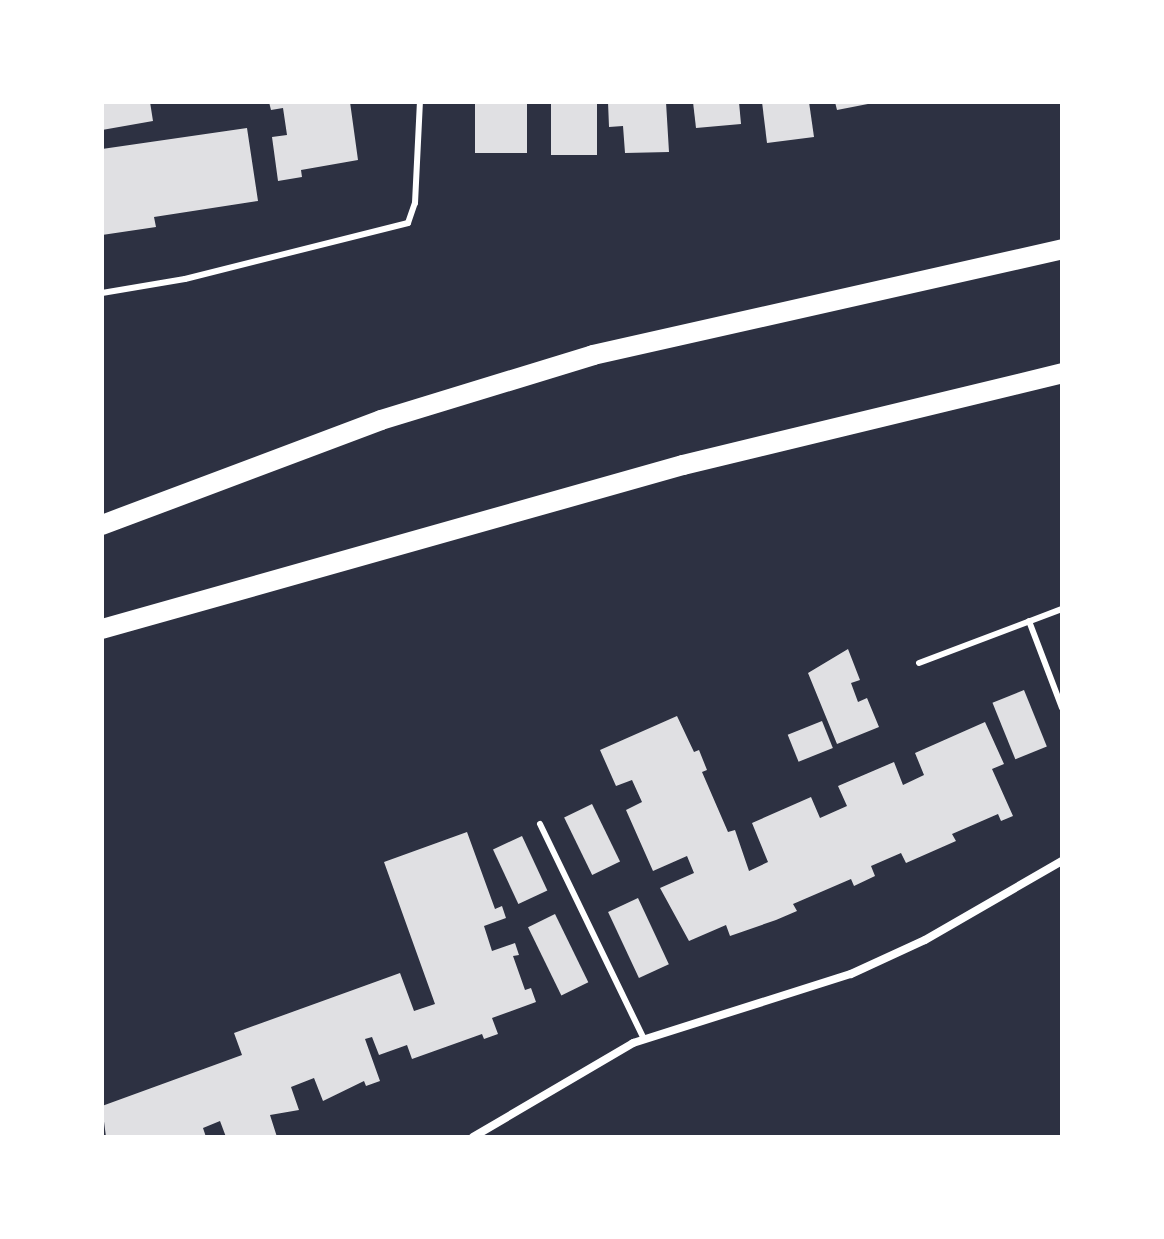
<!DOCTYPE html>
<html>
<head>
<meta charset="utf-8">
<style>
  body { margin:0 }
  #map { position:relative; width:1164px; height:1239px; overflow:hidden; background:#2d3142; font-family:Jost,sans-serif }
  div>[style] { position:absolute }
  .building>* { inset:0; background:#e0e0e3; transform-origin:0 0 }
  .service>* { height:6px; margin:-3px; padding:0 3px; transform-origin:3px; border-radius:3px; background:#fff }
  .minor>* { height:8px; margin:-4px; padding:0 4px; transform-origin:4px; border-radius:4px; background:#fff }
  .primary>* { height:20px; margin:-10px; padding:0 10px; transform-origin:10px; border-radius:10px; background:#fff }
  span { translate:-50% -50%; white-space:nowrap; text-align:center; line-height:1.15; -webkit-text-stroke:6px #fff; paint-order:stroke }
  .frame { position:absolute; inset:0; border:104px solid #fff; pointer-events:none }
</style>
</head>
<body>
<div id="map">
  <div class="building">
    <i style="clip-path:polygon(102px 102px,150px 102px,153px 121px,102px 130px)"></i>
    <i style="clip-path:polygon(269px 102px,350px 102px,358px 160px,301px 170px,302px 177px,278px 181px,272px 137px,287px 135px,283px 108px,271px 110px)"></i>
    <i style="left:475px;top:102px;width:52px;height:51px"></i>
    <i style="left:551px;top:102px;width:46px;height:53px"></i>
    <i style="clip-path:polygon(608px 102px,666px 102px,669px 152px,625px 153px,623px 126px,609px 127px)"></i>
    <i style="clip-path:polygon(693px 102px,739px 102px,741px 124px,696px 128px)"></i>
    <i style="clip-path:polygon(762px 102px,809px 102px,814px 137px,767px 143px)"></i>
    <i style="clip-path:polygon(835px 102px,873px 102px,873px 103px,837px 110px)"></i>
    <i style="clip-path:polygon(247px 128px,258px 201px,154px 217px,156px 227px,102px 235px,102px 149px)"></i>
    <i style="clip-path:polygon(848px 649px,860px 680px,851px 683px,858px 702px,867px 698px,879px 727px,837px 744px,808px 673px)"></i>
    <i style="left:1024px;top:690px;width:61px;height:34px;rotate:68deg"></i>
    <i style="clip-path:polygon(677px 716px,694px 752px,699px 750px,707px 770px,702px 772px,728px 832px,735px 830px,749px 871px,768px 862px,752px 823px,811px 797px,820px 818px,847px 806px,838px 786px,894px 762px,903px 785px,924px 775px,915px 753px,985px 722px,1004px 764px,992px 769px,1013px 816px,1001px 821px,998px 814px,952px 834px,956px 841px,906px 863px,901px 853px,871px 866px,875px 876px,854px 886px,851px 879px,793px 904px,797px 911px,776px 920px,730px 936px,726px 925px,689px 941px,660px 888px,694px 873px,687px 856px,653px 871px,626px 810px,642px 802px,632px 780px,616px 786px,600px 750px)"></i>
    <i style="left:822px;top:721px;width:29px;height:37px;rotate:68deg"></i>
    <i style="left:592px;top:804px;width:64px;height:31px;rotate:64deg"></i>
    <i style="clip-path:polygon(467px 832px,495px 909px,502px 906px,506px 918px,484px 926px,492px 951px,515px 943px,519px 955px,513px 956px,525px 990px,531px 988px,536px 1002px,492px 1018px,498px 1034px,484px 1039px,482px 1034px,412px 1059px,407px 1045px,379px 1055px,372px 1037px,365px 1039px,380px 1081px,366px 1086px,364px 1081px,323px 1101px,314px 1078px,291px 1087px,299px 1110px,270px 1115px,277px 1137px,226px 1137px,220px 1121px,203px 1128px,206px 1137px,106px 1137px,102px 1106px,242px 1055px,234px 1033px,400px 973px,414px 1011px,435px 1004px,384px 862px)"></i>
    <i style="left:522px;top:836px;width:60px;height:32px;rotate:65deg"></i>
    <i style="left:638px;top:898px;width:73px;height:33px;rotate:65deg"></i>
    <i style="left:555px;top:914px;width:76px;height:30px;rotate:64deg"></i>
  </div>
  <div class="service">
    <i style="left:102px;top:293px;width:84px;rotate:-9.6deg"></i>
    <i style="left:185px;top:279px;width:230px;rotate:-14.1deg"></i>
    <i style="left:408px;top:223px;width:21px;rotate:-71deg"></i>
    <i style="left:415px;top:203px;width:101px;rotate:-87.2deg"></i>
    <i style="left:1029px;top:621px;width:93px;rotate:69.2deg"></i>
    <i style="left:919px;top:663px;width:153px;rotate:-20.7deg"></i>
    <i style="left:540px;top:824px;width:239px;rotate:64.2deg"></i>
  </div>
  <div class="minor">
    <i style="left:473px;top:1137px;width:186px;rotate:-30.4deg"></i>
    <i style="left:633px;top:1043px;width:229px;rotate:-17.6deg"></i>
    <i style="left:851px;top:974px;width:81px;rotate:-24.7deg"></i>
    <i style="left:925px;top:940px;width:158px;rotate:-30deg"></i>
  </div>
  <div class="primary">
    <i style="left:102px;top:525px;width:298px;rotate:-20.6deg"></i>
    <i style="left:381px;top:420px;width:222px;rotate:-17deg"></i>
    <i style="left:593px;top:355px;width:481px;rotate:-12.7deg"></i>
    <i style="left:102px;top:629px;width:604px;rotate:-15.76deg"></i>
    <i style="left:683px;top:465px;width:390px;rotate:-13.6deg"></i>
  </div>
  <div class="frame"></div>
</div>
</body>
</html>
